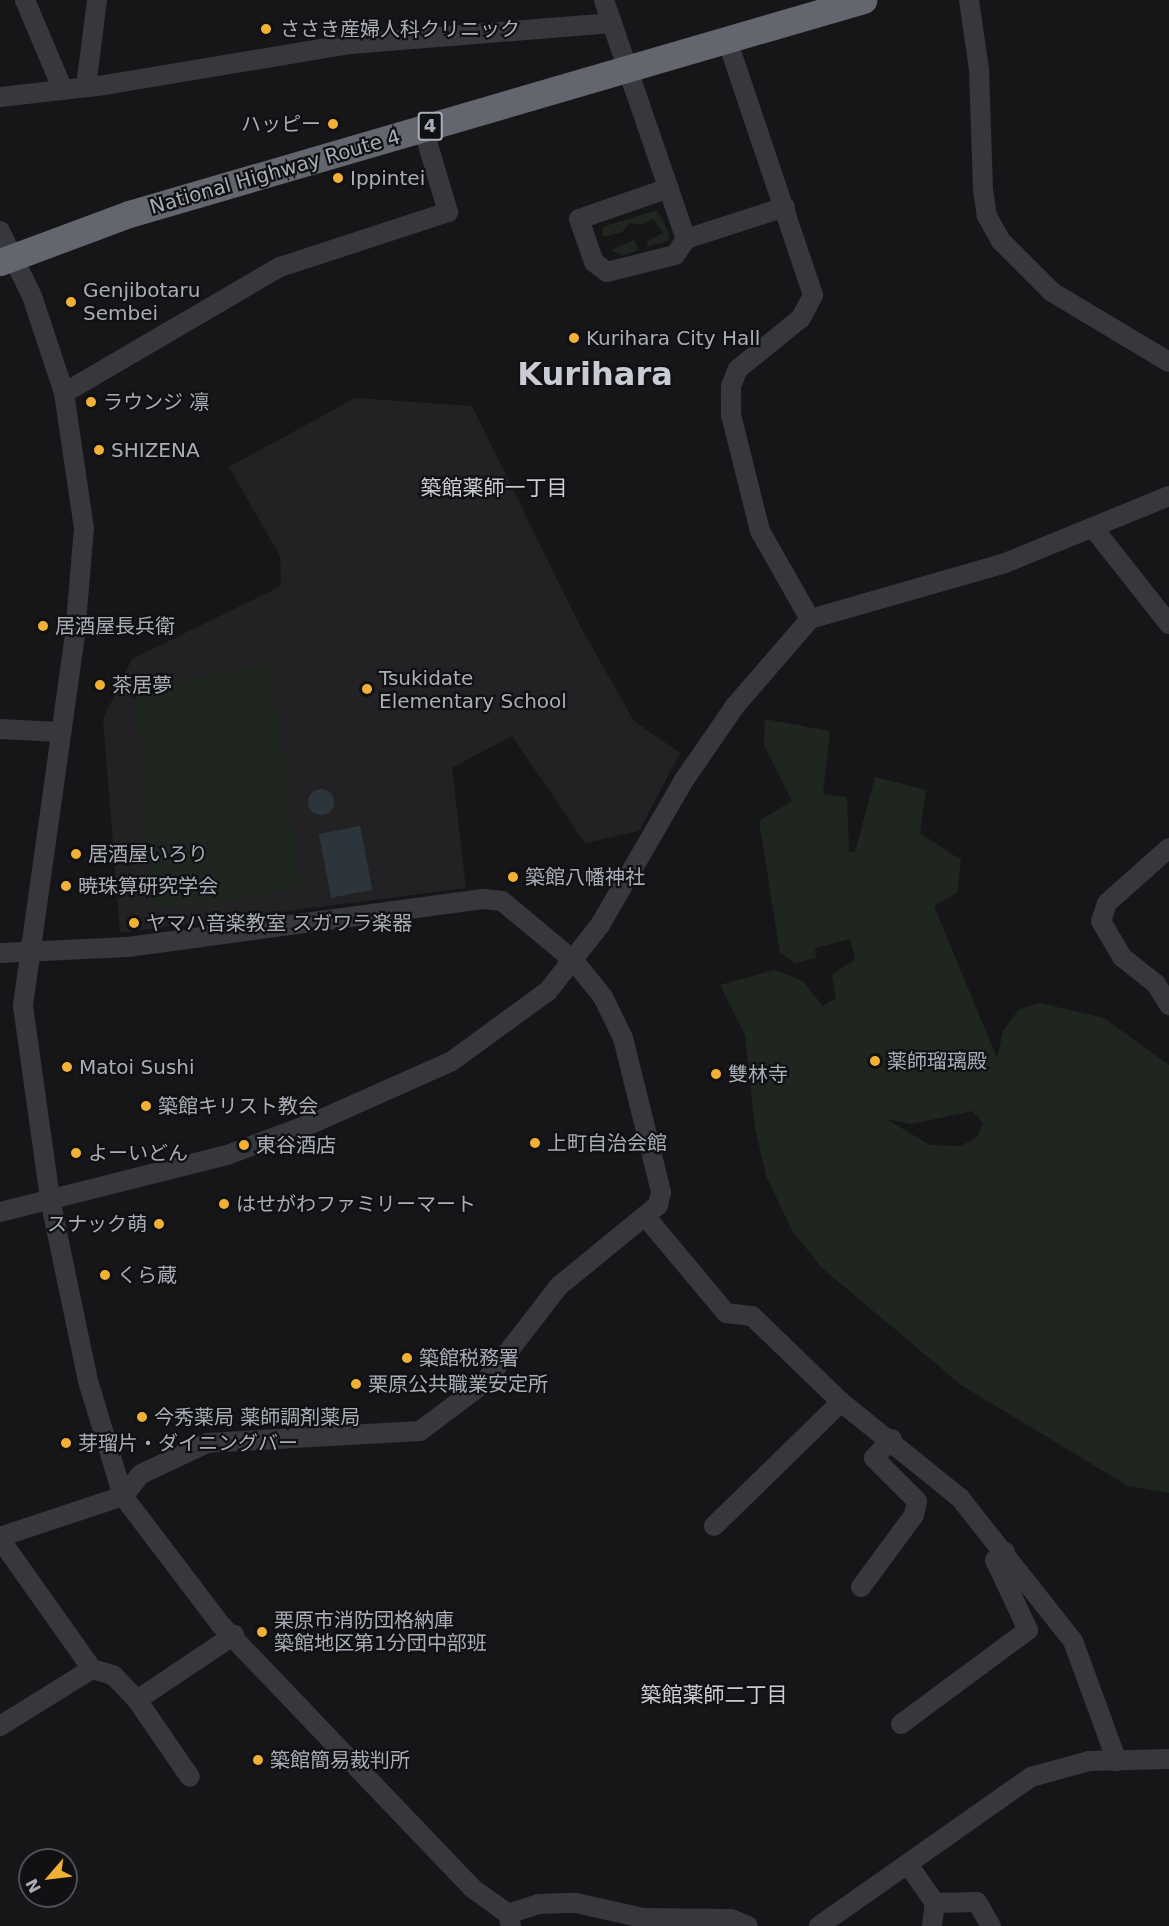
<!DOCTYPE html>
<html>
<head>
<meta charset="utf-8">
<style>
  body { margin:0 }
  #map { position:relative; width:1169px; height:1926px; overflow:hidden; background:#161618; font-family:"DejaVu Sans","Noto Sans JP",sans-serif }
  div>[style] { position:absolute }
  .built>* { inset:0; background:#222225 }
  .green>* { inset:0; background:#1e261f }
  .water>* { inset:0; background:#2c353c; transform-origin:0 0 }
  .round { border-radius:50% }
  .minor>* { height:20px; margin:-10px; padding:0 10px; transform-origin:10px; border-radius:10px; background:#37383d }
  .highway>* { height:27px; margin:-13.5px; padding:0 13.5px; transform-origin:13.5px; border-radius:13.5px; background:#63666e }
  .dots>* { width:16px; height:16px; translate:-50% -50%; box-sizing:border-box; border:3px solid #111113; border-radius:50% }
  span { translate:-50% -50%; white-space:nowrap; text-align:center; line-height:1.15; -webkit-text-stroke:4.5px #111113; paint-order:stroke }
  .shield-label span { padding:2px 4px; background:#111113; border:2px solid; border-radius:4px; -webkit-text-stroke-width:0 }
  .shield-label { font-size:18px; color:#a8adb8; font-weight:700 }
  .poi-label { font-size:20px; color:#a8adb8 }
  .left { translate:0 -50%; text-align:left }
  .right { translate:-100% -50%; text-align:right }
  .street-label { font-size:20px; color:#a8adb8 }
  .neighbourhood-label { font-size:21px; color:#c9ccd4 }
  .town-label { font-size:32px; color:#c9ccd4; font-weight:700 }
  .north { position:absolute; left:18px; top:1848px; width:60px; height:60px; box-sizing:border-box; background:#111113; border:2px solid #4d4f55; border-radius:50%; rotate:242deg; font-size:16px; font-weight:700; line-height:24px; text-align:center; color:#a8adb8 }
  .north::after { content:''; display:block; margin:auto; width:21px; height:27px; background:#f2b134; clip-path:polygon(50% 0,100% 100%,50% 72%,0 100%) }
</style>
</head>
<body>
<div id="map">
  <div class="built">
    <i style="clip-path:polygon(355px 398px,472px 406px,581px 628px,634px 721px,680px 753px,639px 831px,585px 843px,512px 736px,452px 768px,466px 888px,120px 933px,103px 719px,132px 659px,281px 586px,280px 556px,229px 467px)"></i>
  </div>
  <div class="green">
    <i style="clip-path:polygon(657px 210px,670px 235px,667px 241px,647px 247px,648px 241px,663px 233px,653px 219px,641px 225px,630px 223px,622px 232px,603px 237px,602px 227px)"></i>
    <i style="clip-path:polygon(634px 240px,639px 250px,622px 256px,611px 250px)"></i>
    <i style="clip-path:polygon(270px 663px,301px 890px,158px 910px,151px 899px,135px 688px)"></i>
    <i style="clip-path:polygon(evenodd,765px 719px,830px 731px,823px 794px,847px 797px,849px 852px,855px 852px,875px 777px,926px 790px,920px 833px,961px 860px,957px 893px,934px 906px,997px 1058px,1003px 1031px,1019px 1009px,1040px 1003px,1104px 1018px,1169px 1065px,1169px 1493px,1128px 1486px,961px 1385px,821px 1267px,793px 1232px,766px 1176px,755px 1128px,745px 1035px,720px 985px,774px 970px,803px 981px,823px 1006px,836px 998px,832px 975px,855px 959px,850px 939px,815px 948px,816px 958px,795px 963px,780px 953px,759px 821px,792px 801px,764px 745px,765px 719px,972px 1111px,983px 1123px,977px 1137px,961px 1146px,930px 1145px,886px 1119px,912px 1124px,972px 1111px)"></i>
  </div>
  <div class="water">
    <i class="round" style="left:308px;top:789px;width:26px;height:26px"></i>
    <i style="left:360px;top:826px;width:65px;height:42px;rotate:79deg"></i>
  </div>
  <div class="minor">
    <i style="left:25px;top:0;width:98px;rotate:67.1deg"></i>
    <i style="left:604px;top:0;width:253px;rotate:71.1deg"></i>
    <i style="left:686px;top:239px;width:104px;rotate:-17.9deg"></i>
    <i style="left:969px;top:0;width:70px;rotate:81.8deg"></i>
    <i style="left:979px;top:69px;width:120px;rotate:88.1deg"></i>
    <i style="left:983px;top:189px;width:27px;rotate:82deg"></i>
    <i style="left:987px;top:216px;width:29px;rotate:61deg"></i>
    <i style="left:1001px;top:241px;width:72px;rotate:45deg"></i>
    <i style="left:1052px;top:292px;width:136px;rotate:30.9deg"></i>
    <i style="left:86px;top:87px;width:88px;rotate:-82.8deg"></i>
    <i style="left:0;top:97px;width:106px;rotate:-6.5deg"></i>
    <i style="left:105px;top:85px;width:249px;rotate:-9.5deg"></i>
    <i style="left:351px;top:44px;width:262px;rotate:-4.6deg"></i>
    <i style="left:669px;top:188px;width:95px;rotate:161deg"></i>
    <i style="left:579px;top:219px;width:46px;rotate:70.8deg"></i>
    <i style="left:594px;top:262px;width:16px;rotate:38deg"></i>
    <i style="left:607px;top:272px;width:70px;rotate:-14deg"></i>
    <i style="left:675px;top:255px;width:19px;rotate:-55deg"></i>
    <i style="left:0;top:231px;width:72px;rotate:63.8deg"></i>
    <i style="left:32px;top:296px;width:102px;rotate:71.7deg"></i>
    <i style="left:64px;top:393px;width:136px;rotate:81.6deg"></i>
    <i style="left:84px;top:528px;width:107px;rotate:94.8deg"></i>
    <i style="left:75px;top:635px;width:375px;rotate:98deg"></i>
    <i style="left:23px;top:1006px;width:195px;rotate:82deg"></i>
    <i style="left:50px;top:1199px;width:186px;rotate:78.2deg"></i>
    <i style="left:88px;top:1381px;width:120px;rotate:73.1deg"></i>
    <i style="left:123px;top:1496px;width:161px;rotate:52.8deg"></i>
    <i style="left:220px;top:1624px;width:365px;rotate:46.3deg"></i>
    <i style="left:472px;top:1888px;width:44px;rotate:35.8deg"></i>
    <i style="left:508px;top:1914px;width:12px;rotate:76deg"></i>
    <i style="left:64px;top:393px;width:250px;rotate:-30.3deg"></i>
    <i style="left:280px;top:267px;width:177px;rotate:-18.1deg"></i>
    <i style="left:448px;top:212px;width:88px;rotate:-106.6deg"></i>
    <i style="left:1094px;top:529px;width:121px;rotate:51.7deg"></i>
    <i style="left:810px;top:619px;width:203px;rotate:-16deg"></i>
    <i style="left:1005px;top:563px;width:177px;rotate:-22.2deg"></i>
    <i style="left:0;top:729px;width:59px;rotate:2.9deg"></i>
    <i style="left:1169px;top:848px;width:83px;rotate:138.4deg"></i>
    <i style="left:1107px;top:903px;width:19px;rotate:108deg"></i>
    <i style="left:1101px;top:921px;width:42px;rotate:59.7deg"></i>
    <i style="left:1122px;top:957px;width:43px;rotate:38.5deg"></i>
    <i style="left:1156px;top:984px;width:25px;rotate:58deg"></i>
    <i style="left:0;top:953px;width:128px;rotate:-2.7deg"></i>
    <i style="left:128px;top:947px;width:358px;rotate:-7.7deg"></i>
    <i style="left:483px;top:899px;width:19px;rotate:6deg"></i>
    <i style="left:502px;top:901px;width:94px;rotate:39.8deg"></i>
    <i style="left:574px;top:961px;width:46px;rotate:51.1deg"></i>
    <i style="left:603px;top:997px;width:46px;rotate:64deg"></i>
    <i style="left:623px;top:1038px;width:159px;rotate:76.1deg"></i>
    <i style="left:661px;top:1192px;width:13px;rotate:103deg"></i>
    <i style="left:658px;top:1205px;width:128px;rotate:140.7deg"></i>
    <i style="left:559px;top:1286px;width:123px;rotate:127.7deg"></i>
    <i style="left:484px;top:1383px;width:80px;rotate:143.1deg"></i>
    <i style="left:420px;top:1431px;width:213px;rotate:176.8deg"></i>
    <i style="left:207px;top:1443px;width:73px;rotate:154.8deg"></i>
    <i style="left:141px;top:1474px;width:28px;rotate:129deg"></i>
    <i style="left:123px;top:1496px;width:130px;rotate:161.6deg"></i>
    <i style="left:0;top:1212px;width:234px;rotate:-14.1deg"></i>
    <i style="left:227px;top:1155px;width:92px;rotate:-20.4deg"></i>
    <i style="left:313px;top:1123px;width:152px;rotate:-24deg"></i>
    <i style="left:452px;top:1061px;width:119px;rotate:-36.1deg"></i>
    <i style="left:548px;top:991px;width:84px;rotate:-51.8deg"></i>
    <i style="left:600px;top:925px;width:168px;rotate:-59.9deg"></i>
    <i style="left:684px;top:780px;width:90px;rotate:-55.4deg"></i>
    <i style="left:735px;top:706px;width:115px;rotate:-49.2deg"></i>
    <i style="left:810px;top:619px;width:101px;rotate:-119.6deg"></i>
    <i style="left:760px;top:531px;width:120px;rotate:-104deg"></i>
    <i style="left:731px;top:415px;width:29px;rotate:-90deg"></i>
    <i style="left:731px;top:386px;width:18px;rotate:-68deg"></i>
    <i style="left:738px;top:369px;width:81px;rotate:-39deg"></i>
    <i style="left:801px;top:318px;width:26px;rotate:-62deg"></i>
    <i style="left:813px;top:295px;width:267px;rotate:-108.6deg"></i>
    <i style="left:645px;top:1216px;width:126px;rotate:50.1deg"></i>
    <i style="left:726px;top:1313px;width:26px;rotate:7deg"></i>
    <i style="left:752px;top:1316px;width:124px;rotate:44deg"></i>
    <i style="left:841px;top:1402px;width:153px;rotate:38.9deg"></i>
    <i style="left:960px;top:1498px;width:182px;rotate:51.7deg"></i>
    <i style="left:1073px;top:1641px;width:128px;rotate:69.9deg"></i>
    <i style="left:714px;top:1526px;width:177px;rotate:-44.3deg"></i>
    <i style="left:0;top:1539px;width:159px;rotate:54.7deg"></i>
    <i style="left:861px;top:1587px;width:89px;rotate:-53.6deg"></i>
    <i style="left:914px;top:1515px;width:14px;rotate:-78deg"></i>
    <i style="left:917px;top:1501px;width:61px;rotate:-135deg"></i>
    <i style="left:874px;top:1458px;width:26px;rotate:-47deg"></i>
    <i style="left:137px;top:1700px;width:117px;rotate:-33.8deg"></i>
    <i style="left:901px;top:1724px;width:158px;rotate:-36.5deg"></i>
    <i style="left:1028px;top:1630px;width:77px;rotate:-115.2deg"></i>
    <i style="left:995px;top:1560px;width:13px;rotate:-39deg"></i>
    <i style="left:0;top:1726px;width:108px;rotate:-31.8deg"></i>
    <i style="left:92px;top:1669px;width:22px;rotate:16deg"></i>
    <i style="left:113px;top:1675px;width:35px;rotate:46deg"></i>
    <i style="left:137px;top:1700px;width:93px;rotate:55.5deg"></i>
    <i style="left:909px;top:1866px;width:45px;rotate:54.9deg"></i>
    <i style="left:935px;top:1903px;width:42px;rotate:-1.4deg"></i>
    <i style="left:977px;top:1902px;width:28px;rotate:60deg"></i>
    <i style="left:508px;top:1914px;width:32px;rotate:-18deg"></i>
    <i style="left:538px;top:1904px;width:38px;rotate:-2deg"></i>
    <i style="left:576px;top:1903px;width:69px;rotate:12.6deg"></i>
    <i style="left:643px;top:1918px;width:88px;rotate:0.7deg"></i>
    <i style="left:731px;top:1919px;width:18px;rotate:22deg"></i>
    <i style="left:819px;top:1926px;width:259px;rotate:-35.1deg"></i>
    <i style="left:1031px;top:1777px;width:60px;rotate:-15.4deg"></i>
    <i style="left:1089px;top:1761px;width:80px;rotate:-1.4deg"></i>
    <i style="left:932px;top:1926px;width:23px;rotate:-83deg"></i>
  </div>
  <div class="highway">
    <i style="left:0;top:262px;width:138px;rotate:-20.4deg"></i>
    <i style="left:129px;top:214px;width:765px;rotate:-16.25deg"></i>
  </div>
  <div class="dots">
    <i style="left:266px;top:29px;background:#f2b134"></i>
    <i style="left:333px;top:124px;background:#f2b134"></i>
    <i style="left:338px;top:178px;background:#f2b134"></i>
    <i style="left:71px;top:302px;background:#f2b134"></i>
    <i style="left:574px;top:338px;background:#f2b134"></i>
    <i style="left:91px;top:402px;background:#f2b134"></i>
    <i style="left:99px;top:450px;background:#f2b134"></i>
    <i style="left:43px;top:626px;background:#f2b134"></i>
    <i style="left:100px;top:685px;background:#f2b134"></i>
    <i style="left:367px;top:689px;background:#f2b134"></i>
    <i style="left:76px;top:854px;background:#f2b134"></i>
    <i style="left:513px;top:877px;background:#f2b134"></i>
    <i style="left:66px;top:886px;background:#f2b134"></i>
    <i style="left:134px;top:923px;background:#f2b134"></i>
    <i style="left:875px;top:1061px;background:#f2b134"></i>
    <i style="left:67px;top:1067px;background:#f2b134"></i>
    <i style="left:716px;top:1074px;background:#f2b134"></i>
    <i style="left:146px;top:1106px;background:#f2b134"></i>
    <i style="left:535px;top:1143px;background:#f2b134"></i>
    <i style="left:244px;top:1145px;background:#f2b134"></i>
    <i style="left:76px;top:1153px;background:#f2b134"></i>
    <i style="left:224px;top:1204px;background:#f2b134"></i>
    <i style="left:159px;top:1224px;background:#f2b134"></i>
    <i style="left:105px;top:1275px;background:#f2b134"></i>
    <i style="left:407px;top:1358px;background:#f2b134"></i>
    <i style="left:356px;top:1384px;background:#f2b134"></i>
    <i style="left:142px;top:1417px;background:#f2b134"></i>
    <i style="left:66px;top:1443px;background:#f2b134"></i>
    <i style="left:262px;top:1632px;background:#f2b134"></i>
    <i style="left:258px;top:1760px;background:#f2b134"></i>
  </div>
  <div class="shield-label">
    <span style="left:430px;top:126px">4</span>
  </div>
  <div class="poi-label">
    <span class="left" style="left:280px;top:29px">ささき産婦人科クリニック</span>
    <span class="right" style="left:321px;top:124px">ハッピー</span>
    <span class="left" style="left:350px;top:178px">Ippintei</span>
    <span class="left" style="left:83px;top:302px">Genjibotaru<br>Sembei</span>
    <span class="left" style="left:586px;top:338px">Kurihara City Hall</span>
    <span class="left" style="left:103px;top:402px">ラウンジ 凛</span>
    <span class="left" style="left:111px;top:450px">SHIZENA</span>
    <span class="left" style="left:55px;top:626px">居酒屋長兵衛</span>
    <span class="left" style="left:379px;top:690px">Tsukidate<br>Elementary School</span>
    <span class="left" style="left:112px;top:685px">茶居夢</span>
    <span class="left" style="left:88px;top:854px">居酒屋いろり</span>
    <span class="left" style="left:525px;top:877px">築館八幡神社</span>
    <span class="left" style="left:78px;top:886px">暁珠算研究学会</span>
    <span class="left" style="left:146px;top:923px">ヤマハ音楽教室 スガワラ楽器</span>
    <span class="left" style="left:887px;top:1061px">薬師瑠璃殿</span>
    <span class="left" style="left:79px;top:1067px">Matoi Sushi</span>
    <span class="left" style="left:728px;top:1074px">雙林寺</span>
    <span class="left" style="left:158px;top:1106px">築館キリスト教会</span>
    <span class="left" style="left:547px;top:1143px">上町自治会館</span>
    <span class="left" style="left:256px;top:1145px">東谷酒店</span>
    <span class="left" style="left:88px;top:1153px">よーいどん</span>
    <span class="left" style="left:236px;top:1204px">はせがわファミリーマート</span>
    <span class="right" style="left:147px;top:1224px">スナック萌</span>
    <span class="left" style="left:117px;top:1275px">くら蔵</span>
    <span class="left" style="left:419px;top:1358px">築館税務署</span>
    <span class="left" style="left:368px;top:1384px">栗原公共職業安定所</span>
    <span class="left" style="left:154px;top:1417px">今秀薬局 薬師調剤薬局</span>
    <span class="left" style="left:78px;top:1443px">芽瑠片・ダイニングバー</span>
    <span class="left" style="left:274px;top:1632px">栗原市消防団格納庫<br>築館地区第1分団中部班</span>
    <span class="left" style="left:270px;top:1760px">築館簡易裁判所</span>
  </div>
  <div class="street-label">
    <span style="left:275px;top:172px;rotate:-16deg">National Highway Route 4</span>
  </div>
  <div class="neighbourhood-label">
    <span style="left:494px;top:488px">築館薬師一丁目</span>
    <span style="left:714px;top:1695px">築館薬師二丁目</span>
  </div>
  <div class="town-label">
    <span style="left:595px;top:374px">Kurihara</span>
  </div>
  <div class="north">N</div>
</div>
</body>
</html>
